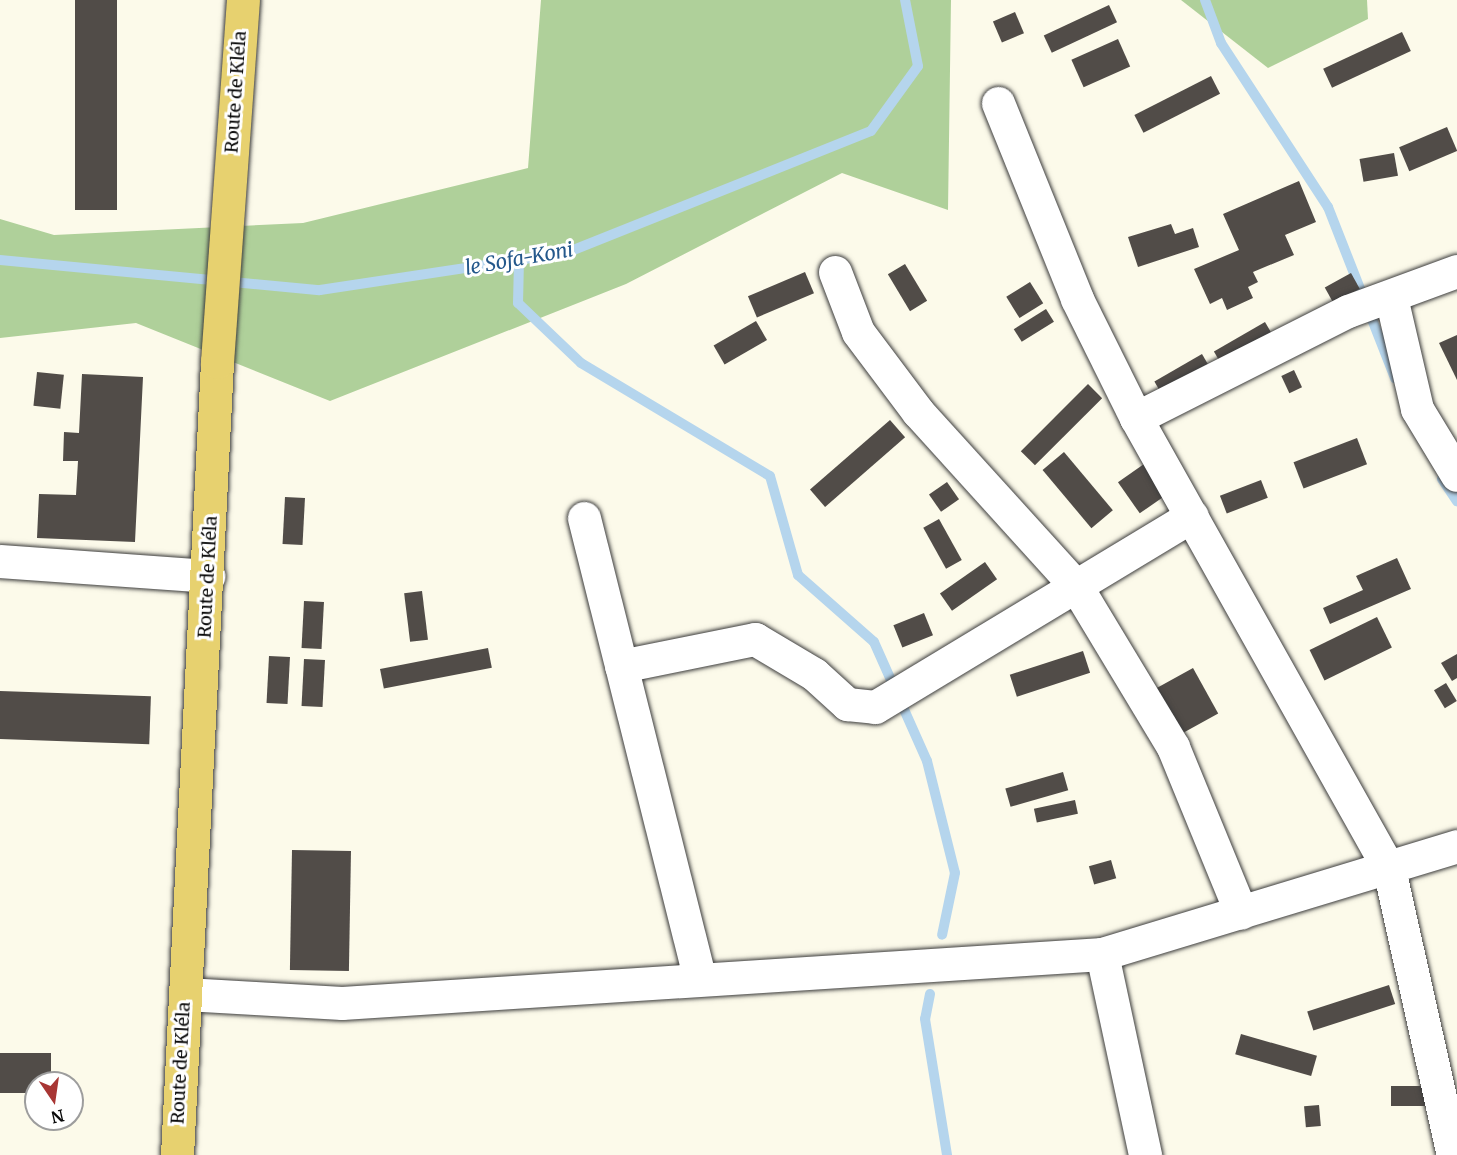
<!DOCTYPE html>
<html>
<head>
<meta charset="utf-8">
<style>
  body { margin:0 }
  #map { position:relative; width:1457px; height:1155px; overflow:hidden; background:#fcfaea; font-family:Merriweather,serif }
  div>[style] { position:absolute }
  .forest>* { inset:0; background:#afd09a }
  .stream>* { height:10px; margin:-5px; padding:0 5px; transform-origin:5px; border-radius:5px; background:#b5d5ed }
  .building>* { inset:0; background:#514c48; transform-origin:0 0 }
  .roads { filter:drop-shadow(0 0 2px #3d3d3d) drop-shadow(0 0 2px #3d3d3d) }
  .minor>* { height:33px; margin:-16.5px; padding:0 16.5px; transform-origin:16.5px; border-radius:16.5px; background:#fff }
  .major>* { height:33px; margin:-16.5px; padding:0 16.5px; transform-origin:16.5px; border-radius:16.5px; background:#e7d16f }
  span { translate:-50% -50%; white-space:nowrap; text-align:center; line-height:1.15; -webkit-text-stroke:6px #fff; paint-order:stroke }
  .street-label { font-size:18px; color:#0a0a0a }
  .water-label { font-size:20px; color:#24588b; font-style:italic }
  .north { position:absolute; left:24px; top:1071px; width:60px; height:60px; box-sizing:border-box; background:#fff; border:2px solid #9d9d9d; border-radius:50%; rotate:167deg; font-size:16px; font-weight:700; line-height:24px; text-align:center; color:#0a0a0a }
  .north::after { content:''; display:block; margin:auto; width:21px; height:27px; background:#a83634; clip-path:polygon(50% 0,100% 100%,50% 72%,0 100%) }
</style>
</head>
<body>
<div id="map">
  <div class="forest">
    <i style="clip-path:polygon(541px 0,951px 0,948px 210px,842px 173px,626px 284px,330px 401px,136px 323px,0 338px,0 219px,54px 235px,303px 223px,528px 168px)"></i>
    <i style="clip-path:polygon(1181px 0,1367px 0,1368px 19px,1268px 68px)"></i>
  </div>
  <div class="stream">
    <i style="left:1205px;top:0;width:46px;rotate:69.6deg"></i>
    <i style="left:1221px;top:43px;width:196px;rotate:56.9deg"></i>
    <i style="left:1328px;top:207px;width:184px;rotate:68.6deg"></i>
    <i style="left:0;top:260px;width:321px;rotate:5.4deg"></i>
    <i style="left:320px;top:290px;width:249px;rotate:-8.6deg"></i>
    <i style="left:566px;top:253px;width:328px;rotate:-21.8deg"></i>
    <i style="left:871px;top:131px;width:80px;rotate:-54.1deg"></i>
    <i style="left:918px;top:66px;width:67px;rotate:-101.1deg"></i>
    <i style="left:519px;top:260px;width:43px;rotate:91.3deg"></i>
    <i style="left:518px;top:303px;width:87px;rotate:43.6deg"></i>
    <i style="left:581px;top:363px;width:220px;rotate:30.9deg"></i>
    <i style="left:770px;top:476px;width:103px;rotate:74.2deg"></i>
    <i style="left:798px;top:575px;width:101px;rotate:41.4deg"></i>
    <i style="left:874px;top:642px;width:130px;rotate:66deg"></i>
    <i style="left:927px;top:761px;width:115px;rotate:76deg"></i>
    <i style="left:955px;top:873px;width:63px;rotate:101.8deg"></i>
    <i style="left:1442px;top:479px;width:27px;rotate:56deg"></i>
    <i style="left:930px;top:994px;width:25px;rotate:101deg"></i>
    <i style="left:925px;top:1019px;width:138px;rotate:80.8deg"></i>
  </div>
  <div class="building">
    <i style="left:75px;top:0;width:42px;height:210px"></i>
    <i style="left:1109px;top:5px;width:19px;height:72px;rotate:65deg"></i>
    <i style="left:1015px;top:12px;width:23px;height:24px;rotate:67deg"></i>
    <i style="left:1402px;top:32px;width:21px;height:87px;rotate:65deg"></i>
    <i style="left:1118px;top:39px;width:30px;height:51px;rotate:66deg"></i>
    <i style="left:1211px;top:76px;width:20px;height:86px;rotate:63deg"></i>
    <i style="left:1447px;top:127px;width:26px;height:52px;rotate:67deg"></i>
    <i style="left:1394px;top:153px;width:23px;height:35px;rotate:80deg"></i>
    <i style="clip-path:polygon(1299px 181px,1316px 222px,1285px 235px,1294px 255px,1253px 272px,1258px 282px,1248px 287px,1253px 298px,1227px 310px,1222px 298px,1210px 304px,1194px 269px,1239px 250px,1223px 214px)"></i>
    <i style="clip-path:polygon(1171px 224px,1175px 234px,1193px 228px,1199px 247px,1138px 267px,1128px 237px)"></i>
    <i style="left:905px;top:264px;width:43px;height:20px;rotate:59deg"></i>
    <i style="left:805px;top:272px;width:23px;height:62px;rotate:67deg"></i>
    <i style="left:1351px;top:273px;width:18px;height:30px;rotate:61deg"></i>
    <i style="left:1030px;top:282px;width:25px;height:28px;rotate:58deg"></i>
    <i style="left:1046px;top:309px;width:15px;height:38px;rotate:58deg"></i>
    <i style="left:756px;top:321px;width:22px;height:49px;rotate:60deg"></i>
    <i style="left:1265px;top:322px;width:22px;height:59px;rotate:60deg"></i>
    <i style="clip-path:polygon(1457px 335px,1457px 380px,1439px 343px)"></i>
    <i style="left:1202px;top:354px;width:22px;height:55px;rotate:60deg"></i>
    <i style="left:1294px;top:370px;width:19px;height:14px;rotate:65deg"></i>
    <i style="left:37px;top:372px;width:27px;height:34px;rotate:6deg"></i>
    <i style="clip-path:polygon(82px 374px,143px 377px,135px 542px,37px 538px,39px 494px,76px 495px,78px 461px,63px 461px,64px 432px,79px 433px)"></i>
    <i style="left:1088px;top:384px;width:20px;height:95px;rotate:45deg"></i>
    <i style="left:890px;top:420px;width:23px;height:106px;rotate:49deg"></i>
    <i style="left:1357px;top:438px;width:28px;height:68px;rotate:69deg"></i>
    <i style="left:1064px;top:452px;width:76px;height:28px;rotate:50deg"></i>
    <i style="left:1154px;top:457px;width:38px;height:44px;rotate:55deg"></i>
    <i style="left:1261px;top:480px;width:19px;height:44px;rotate:69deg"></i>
    <i style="left:947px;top:482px;width:21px;height:22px;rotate:55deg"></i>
    <i style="left:285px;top:497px;width:20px;height:47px;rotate:3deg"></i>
    <i style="left:939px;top:519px;width:47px;height:18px;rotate:61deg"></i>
    <i style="clip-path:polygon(1397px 558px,1411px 589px,1330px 624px,1323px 608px,1363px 590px,1356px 576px)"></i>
    <i style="left:985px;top:562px;width:21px;height:55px;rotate:55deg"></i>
    <i style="left:422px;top:591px;width:49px;height:18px;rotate:83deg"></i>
    <i style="left:304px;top:601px;width:20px;height:47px;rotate:3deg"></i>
    <i style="left:924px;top:613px;width:24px;height:33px;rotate:68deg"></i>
    <i style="left:1377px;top:617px;width:34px;height:75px;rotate:64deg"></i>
    <i style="left:488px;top:648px;width:20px;height:110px;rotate:79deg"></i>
    <i style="left:1083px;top:651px;width:23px;height:77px;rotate:72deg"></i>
    <i style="clip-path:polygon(1457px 654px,1457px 678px,1452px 681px,1441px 663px)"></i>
    <i style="left:269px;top:656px;width:21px;height:47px;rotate:3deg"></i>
    <i style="left:304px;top:659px;width:21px;height:47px;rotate:3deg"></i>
    <i style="left:1193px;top:668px;width:52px;height:43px;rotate:61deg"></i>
    <i style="left:1446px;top:683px;width:21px;height:14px;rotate:59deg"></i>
    <i style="left:0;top:691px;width:151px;height:48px;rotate:2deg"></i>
    <i style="left:1063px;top:772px;width:19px;height:60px;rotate:74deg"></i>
    <i style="left:1075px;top:800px;width:14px;height:42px;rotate:78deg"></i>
    <i style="left:292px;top:850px;width:59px;height:120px;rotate:1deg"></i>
    <i style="left:1111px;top:860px;width:19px;height:23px;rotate:74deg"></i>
    <i style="left:1389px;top:985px;width:20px;height:86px;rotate:72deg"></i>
    <i style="left:1241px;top:1034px;width:79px;height:21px;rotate:16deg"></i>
    <i style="clip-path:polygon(0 1053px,51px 1053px,51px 1083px,36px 1083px,36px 1093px,0 1093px)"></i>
    <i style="left:1391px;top:1086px;width:36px;height:20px"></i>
    <i style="left:1319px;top:1105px;width:21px;height:15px;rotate:85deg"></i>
  </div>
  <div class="roads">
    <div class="minor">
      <i style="left:998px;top:103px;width:211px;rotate:68deg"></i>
      <i style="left:1077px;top:299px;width:133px;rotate:63.6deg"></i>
      <i style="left:1136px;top:418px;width:517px;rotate:60.71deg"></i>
      <i style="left:1389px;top:869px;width:293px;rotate:77.4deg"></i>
      <i style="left:835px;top:272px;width:64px;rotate:69deg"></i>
      <i style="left:858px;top:332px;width:100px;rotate:53.1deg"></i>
      <i style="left:918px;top:412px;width:235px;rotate:47.8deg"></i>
      <i style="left:1076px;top:586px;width:188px;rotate:58.9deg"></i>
      <i style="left:1173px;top:747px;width:179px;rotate:67.7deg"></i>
      <i style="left:1391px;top:297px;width:115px;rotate:76.9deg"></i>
      <i style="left:1417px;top:409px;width:77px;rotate:58.8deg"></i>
      <i style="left:1136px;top:418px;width:237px;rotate:-26.8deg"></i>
      <i style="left:1348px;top:311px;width:116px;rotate:-20.2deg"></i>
      <i style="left:584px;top:518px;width:475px;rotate:75.9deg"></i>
      <i style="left:0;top:561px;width:209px;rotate:4.1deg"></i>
      <i style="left:621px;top:666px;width:137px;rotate:-11.4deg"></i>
      <i style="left:755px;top:639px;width:69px;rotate:30.7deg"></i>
      <i style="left:814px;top:674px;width:45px;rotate:42.3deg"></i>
      <i style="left:847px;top:704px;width:28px;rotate:6deg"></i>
      <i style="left:875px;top:707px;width:370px;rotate:-31.1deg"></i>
      <i style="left:1102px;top:954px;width:206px;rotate:77.9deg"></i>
      <i style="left:185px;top:994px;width:157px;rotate:3.3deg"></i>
      <i style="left:342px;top:1003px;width:762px;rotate:-3.69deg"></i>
      <i style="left:1102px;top:954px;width:371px;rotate:-16.9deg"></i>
    </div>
    <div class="major">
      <i style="left:177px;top:1155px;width:794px;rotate:-87.11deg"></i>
      <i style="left:217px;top:362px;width:363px;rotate:-85.9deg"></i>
    </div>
  </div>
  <div class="street-label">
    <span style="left:236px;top:92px;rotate:-86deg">Route de Kléla</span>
    <span style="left:208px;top:577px;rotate:-87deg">Route de Kléla</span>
    <span style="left:181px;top:1063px;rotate:-87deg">Route de Kléla</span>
  </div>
  <div class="water-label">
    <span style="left:519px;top:258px;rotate:-10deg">le Sofa-Koni</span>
  </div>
  <div class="north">N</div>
</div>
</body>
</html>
